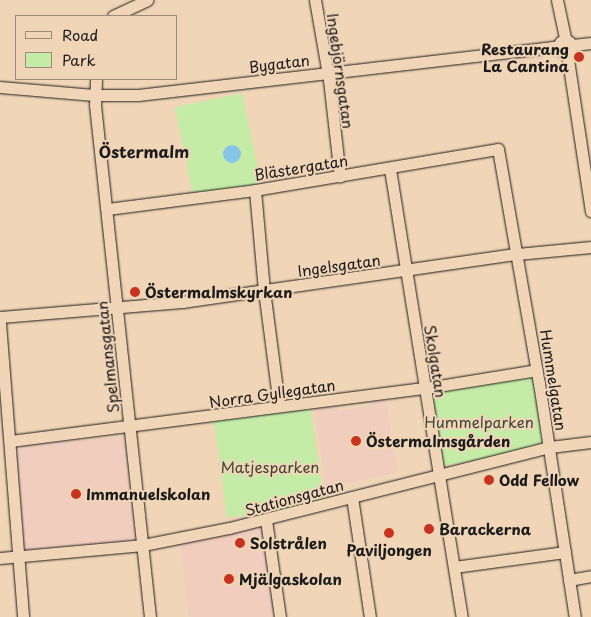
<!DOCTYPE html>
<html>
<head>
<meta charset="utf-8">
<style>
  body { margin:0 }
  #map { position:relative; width:591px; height:617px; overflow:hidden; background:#f0d5b7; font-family:"Playpen Sans",sans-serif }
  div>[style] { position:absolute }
  .built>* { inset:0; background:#f1cdbe }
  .green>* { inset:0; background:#c5eca7; transform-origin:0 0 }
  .water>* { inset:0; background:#86c5e6 }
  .round { border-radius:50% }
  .roads { filter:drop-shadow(0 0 1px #1c1c1c) drop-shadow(0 0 1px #1c1c1c) }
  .minor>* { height:11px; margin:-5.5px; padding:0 5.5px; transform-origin:5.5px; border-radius:5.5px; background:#f0d5b7 }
  .minor>.ring { margin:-5.5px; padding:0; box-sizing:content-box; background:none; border:11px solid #f0d5b7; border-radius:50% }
  .dots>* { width:14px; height:14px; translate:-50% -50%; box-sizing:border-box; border:2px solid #f0d5b7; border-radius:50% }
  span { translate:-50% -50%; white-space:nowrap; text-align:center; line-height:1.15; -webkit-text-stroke:4px #f0d5b7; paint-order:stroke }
  .poi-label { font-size:15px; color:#1c1c1c; font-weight:700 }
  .right { translate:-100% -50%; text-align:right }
  .left { translate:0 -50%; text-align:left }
  .street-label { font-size:15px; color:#1c1c1c }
  .park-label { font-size:15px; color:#3e4638 }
  .neighbourhood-label { font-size:16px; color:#1c1c1c; font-weight:700 }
  .legend { position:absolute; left:15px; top:15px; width:162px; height:65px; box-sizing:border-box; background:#f0d5b7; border:1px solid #9b8b79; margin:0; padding:6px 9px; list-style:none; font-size:15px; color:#1c1c1c }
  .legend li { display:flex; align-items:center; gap:10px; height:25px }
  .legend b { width:25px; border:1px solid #9b8b79 }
</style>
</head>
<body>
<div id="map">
  <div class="built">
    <i style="clip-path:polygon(385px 397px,398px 472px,326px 488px,314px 407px,337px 405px,338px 410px,372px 406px,371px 399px)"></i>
    <i style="clip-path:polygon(123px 437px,126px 441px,138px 536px,135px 541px,23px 551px,16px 452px,20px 445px)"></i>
    <i style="clip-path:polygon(265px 522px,278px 617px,189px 617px,179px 541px)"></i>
  </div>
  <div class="green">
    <i style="left:242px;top:93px;width:93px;height:69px;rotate:78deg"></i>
    <i style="left:537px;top:370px;width:78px;height:112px;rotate:80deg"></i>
    <i style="left:310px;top:403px;width:102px;height:98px;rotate:82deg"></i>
  </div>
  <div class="water">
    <i class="round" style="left:223px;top:145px;width:18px;height:18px"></i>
  </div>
  <div class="roads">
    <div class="minor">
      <i style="left:315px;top:0;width:81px;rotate:80.1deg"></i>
      <i style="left:329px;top:80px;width:97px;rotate:83.5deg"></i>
      <i style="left:557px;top:0;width:40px;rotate:78deg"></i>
      <i style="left:113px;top:16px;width:38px;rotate:-25deg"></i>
      <i class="ring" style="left:559px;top:40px;width:1px;height:1px"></i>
      <i style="left:572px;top:45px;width:19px;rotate:-6deg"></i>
      <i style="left:567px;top:53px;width:160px;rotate:81.4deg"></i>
      <i style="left:96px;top:79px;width:26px;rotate:92deg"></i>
      <i style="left:95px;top:105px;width:515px;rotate:83.87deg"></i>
      <i style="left:0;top:87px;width:94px;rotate:4.9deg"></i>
      <i style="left:94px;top:95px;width:44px"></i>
      <i style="left:138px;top:95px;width:424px;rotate:-6.6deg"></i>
      <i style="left:390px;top:169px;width:454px;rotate:80.9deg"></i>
      <i style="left:255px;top:190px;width:100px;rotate:84.9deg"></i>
      <i style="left:264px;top:290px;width:117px;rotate:82.6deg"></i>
      <i style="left:107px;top:209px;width:149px;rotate:-7.3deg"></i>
      <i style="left:255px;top:190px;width:246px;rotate:-9.6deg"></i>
      <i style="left:498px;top:149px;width:238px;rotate:80.1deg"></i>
      <i style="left:539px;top:383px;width:237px;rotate:81.3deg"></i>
      <i style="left:0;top:317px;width:183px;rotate:-4.7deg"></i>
      <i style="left:182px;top:302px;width:338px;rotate:-8.2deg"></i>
      <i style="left:517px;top:254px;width:74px;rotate:-5.4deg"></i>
      <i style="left:0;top:323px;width:295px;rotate:85.5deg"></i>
      <i style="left:10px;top:441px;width:419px;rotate:-7.3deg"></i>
      <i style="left:426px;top:388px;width:112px;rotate:-9.2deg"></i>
      <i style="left:352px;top:497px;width:121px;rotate:81.5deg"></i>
      <i style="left:266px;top:520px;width:98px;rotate:81.8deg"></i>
      <i style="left:0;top:558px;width:144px;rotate:-5.2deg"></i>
      <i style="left:143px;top:545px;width:88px;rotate:-11.2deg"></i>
      <i style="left:229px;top:528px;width:331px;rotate:-14.2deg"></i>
      <i style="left:550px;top:447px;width:41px;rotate:-7deg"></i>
      <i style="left:454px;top:567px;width:112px;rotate:-7.7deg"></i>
      <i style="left:569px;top:580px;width:22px;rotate:-10deg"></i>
    </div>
  </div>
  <div class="dots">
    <i style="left:579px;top:57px;background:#c8321e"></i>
    <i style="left:135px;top:292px;background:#c8321e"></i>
    <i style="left:356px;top:441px;background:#c8321e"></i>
    <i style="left:489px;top:480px;background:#c8321e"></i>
    <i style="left:76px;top:494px;background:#c8321e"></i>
    <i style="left:429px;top:529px;background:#c8321e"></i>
    <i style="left:389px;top:533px;background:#c8321e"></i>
    <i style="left:240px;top:543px;background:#c8321e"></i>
    <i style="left:229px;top:579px;background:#c8321e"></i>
  </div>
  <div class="poi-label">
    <span class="right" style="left:569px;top:57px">Restaurang<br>La Cantina</span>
    <span class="left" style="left:145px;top:292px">Östermalmskyrkan</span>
    <span class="left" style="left:366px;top:441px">Östermalmsgården</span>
    <span class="left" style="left:499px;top:480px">Odd Fellow</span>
    <span class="left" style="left:86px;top:494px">Immanuelskolan</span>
    <span class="left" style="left:439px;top:529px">Barackerna</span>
    <span class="left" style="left:250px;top:543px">Solstrålen</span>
    <span style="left:389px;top:550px">Paviljongen</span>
    <span class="left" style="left:239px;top:579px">Mjälgaskolan</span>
  </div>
  <div class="street-label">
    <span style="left:279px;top:63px;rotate:-7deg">Bygatan</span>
    <span style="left:341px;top:71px;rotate:82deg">Ingebjörnsgatan</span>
    <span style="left:301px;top:167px;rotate:-9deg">Blästergatan</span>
    <span style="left:339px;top:265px;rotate:-8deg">Ingelsgatan</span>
    <span style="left:107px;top:357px;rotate:-96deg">Spelmansgatan</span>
    <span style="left:436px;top:361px;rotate:81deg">Skolgatan</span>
    <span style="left:554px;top:380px;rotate:81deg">Hummelgatan</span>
    <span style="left:272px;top:393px;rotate:-8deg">Norra Gyllegatan</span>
    <span style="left:294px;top:497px;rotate:-15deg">Stationsgatan</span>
  </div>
  <div class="park-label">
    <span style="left:479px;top:422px">Hummelparken</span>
    <span style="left:270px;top:467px">Matjesparken</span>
  </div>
  <div class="neighbourhood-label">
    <span style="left:144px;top:151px">Östermalm</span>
  </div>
  <ul class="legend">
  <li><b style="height:6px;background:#f0d5b7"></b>Road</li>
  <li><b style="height:14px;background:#c5eca7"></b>Park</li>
  </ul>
</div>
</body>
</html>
